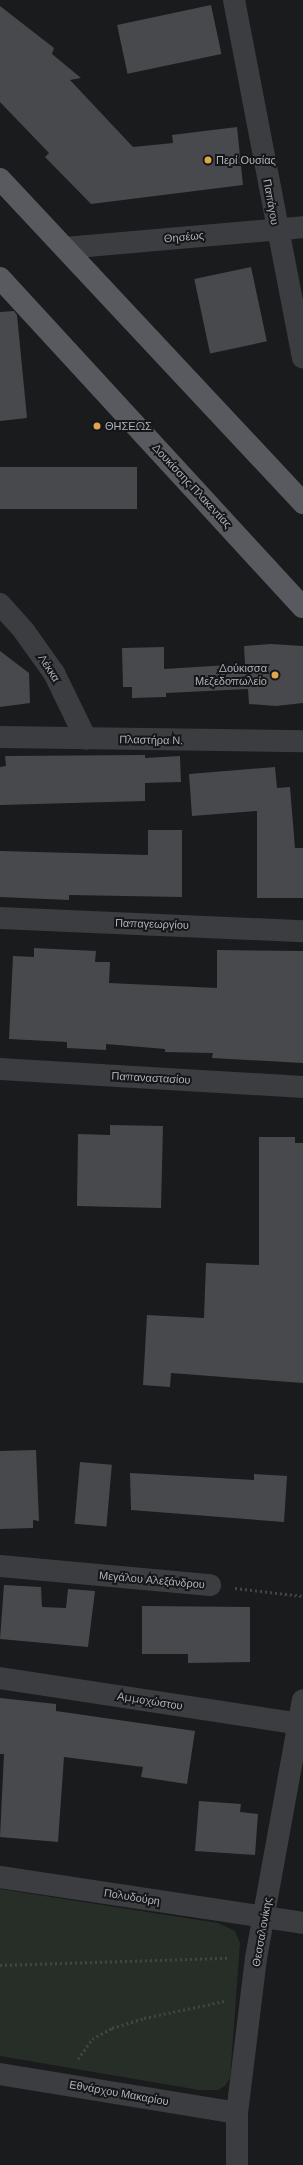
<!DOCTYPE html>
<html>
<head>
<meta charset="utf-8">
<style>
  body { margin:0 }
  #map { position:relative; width:303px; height:2165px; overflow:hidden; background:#1a1b1c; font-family:Montserrat,sans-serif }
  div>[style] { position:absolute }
  .green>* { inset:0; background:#272e27 }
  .building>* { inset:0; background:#48494c; transform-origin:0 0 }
  .path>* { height:2.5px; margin-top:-1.25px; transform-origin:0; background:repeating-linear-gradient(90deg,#424448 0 2px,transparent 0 5px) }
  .minor>* { height:22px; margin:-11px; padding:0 11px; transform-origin:11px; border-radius:11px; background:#3c3d41 }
  .major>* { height:22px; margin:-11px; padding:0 11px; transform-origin:11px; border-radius:11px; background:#585a60 }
  .dots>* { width:11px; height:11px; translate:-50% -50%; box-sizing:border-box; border:2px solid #151617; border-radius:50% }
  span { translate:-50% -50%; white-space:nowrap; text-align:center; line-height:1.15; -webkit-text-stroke:4px #151617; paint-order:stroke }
  .poi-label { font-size:11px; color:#aeb3bb }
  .left { translate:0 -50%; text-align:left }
  .right { translate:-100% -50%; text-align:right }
  .street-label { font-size:11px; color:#aeb3bb }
</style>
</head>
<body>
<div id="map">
  <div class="green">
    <i style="clip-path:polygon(0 1889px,218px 1923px,235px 1931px,240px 1943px,230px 2078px,225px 2086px,218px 2090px,199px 2090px,0 2056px)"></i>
  </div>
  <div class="building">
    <i style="left:211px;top:5px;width:50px;height:96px;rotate:78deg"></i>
    <i style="clip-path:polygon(0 6px,54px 48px,52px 54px,81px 78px,70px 80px,133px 147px,173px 143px,172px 135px,237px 127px,243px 185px,91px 204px,45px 157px,49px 153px,0 102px)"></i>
    <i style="left:251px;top:267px;width:76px;height:58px;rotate:78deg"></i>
    <i style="clip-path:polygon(14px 311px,17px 315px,27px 418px,0 421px,0 312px)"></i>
    <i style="left:0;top:467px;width:137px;height:42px"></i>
    <i style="clip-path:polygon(271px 644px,303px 646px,303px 703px,276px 706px,249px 704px,248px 689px,166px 693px,166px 697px,132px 698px,132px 687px,123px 687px,122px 648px,164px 647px,164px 669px,245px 664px,244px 646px)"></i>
    <i style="clip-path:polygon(0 651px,29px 673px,30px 703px,0 707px)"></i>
    <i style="clip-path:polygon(145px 755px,145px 758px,180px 756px,181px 782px,145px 783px,145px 801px,0 805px,0 767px,6px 766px,5px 756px)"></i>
    <i style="clip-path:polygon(275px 767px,277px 788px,290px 787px,295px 848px,303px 848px,303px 898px,257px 898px,257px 811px,192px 816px,189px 774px)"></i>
    <i style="clip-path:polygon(148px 830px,182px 830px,182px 897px,69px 895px,69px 900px,0 897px,0 851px,148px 855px)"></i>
    <i style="clip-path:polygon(34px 948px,96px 951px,95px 962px,110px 962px,109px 983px,217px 988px,217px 950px,303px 951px,303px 1063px,212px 1058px,213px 1053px,165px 1052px,165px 1049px,106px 1044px,106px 1050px,67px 1048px,67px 1042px,9px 1039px,13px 956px,34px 957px)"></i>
    <i style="clip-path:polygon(110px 1125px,163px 1126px,161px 1208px,77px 1206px,78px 1134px,110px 1135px)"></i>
    <i style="clip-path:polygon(259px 1137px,295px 1137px,295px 1143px,303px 1143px,303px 1383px,171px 1373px,170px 1387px,143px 1385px,147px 1315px,204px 1318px,206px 1263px,259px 1265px)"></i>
    <i style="clip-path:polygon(36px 1450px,39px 1521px,33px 1520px,33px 1528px,0 1529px,0 1451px)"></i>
    <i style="left:80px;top:1462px;width:32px;height:62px;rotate:5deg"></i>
    <i style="clip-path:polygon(130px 1473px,254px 1480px,254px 1474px,287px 1476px,284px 1522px,131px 1510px)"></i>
    <i style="clip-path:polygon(4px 1585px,41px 1587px,42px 1607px,66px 1608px,68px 1589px,95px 1591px,88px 1647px,0 1639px)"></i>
    <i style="clip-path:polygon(142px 1606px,250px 1607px,250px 1662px,188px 1663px,188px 1654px,142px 1654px)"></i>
    <i style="clip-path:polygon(0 1698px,56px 1704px,56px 1711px,195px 1731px,187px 1784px,141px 1777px,143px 1767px,64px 1757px,58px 1842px,0 1837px,4px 1754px,0 1754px)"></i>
    <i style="clip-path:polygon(199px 1801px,241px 1804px,240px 1812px,258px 1814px,255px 1855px,195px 1851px)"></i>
  </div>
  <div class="path">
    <i style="left:235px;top:1588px;width:68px;rotate:6.7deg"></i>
    <i style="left:0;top:1965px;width:229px;rotate:-1.8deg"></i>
    <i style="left:78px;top:2059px;width:24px;rotate:-55deg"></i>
    <i style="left:92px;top:2039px;width:23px;rotate:-29deg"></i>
    <i style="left:112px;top:2028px;width:34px;rotate:-17deg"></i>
    <i style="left:144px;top:2018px;width:83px;rotate:-11.9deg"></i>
  </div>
  <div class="minor">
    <i style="left:234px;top:0;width:364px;rotate:79.1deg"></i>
    <i style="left:65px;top:248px;width:239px;rotate:-5deg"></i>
    <i style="left:0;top:604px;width:36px;rotate:48deg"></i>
    <i style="left:24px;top:631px;width:52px;rotate:54.5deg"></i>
    <i style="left:54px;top:673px;width:73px;rotate:64.1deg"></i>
    <i style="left:0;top:737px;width:303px;rotate:0.8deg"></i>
    <i style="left:0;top:918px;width:303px;rotate:2.5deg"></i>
    <i style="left:0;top:1069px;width:304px;rotate:3.4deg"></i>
    <i style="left:0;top:1566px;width:211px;rotate:5.2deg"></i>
    <i style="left:0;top:1678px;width:303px;rotate:8.7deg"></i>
    <i style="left:0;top:1877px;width:306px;rotate:8.6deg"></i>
    <i style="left:0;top:2074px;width:240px;rotate:9.3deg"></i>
    <i style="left:237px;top:2165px;width:52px;rotate:-90deg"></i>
    <i style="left:237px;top:2113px;width:156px;rotate:-83deg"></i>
    <i style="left:256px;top:1958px;width:262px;rotate:-79.7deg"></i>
  </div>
  <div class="major">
    <i style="left:0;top:179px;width:444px;rotate:46.9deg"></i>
    <i style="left:0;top:278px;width:447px;rotate:47.4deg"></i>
  </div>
  <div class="dots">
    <i style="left:208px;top:160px;background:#e2a54d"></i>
    <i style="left:97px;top:426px;background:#e2a54d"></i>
    <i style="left:275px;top:675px;background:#e2a54d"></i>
  </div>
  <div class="poi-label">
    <span class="left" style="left:216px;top:160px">Περί Ουσίας</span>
    <span class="left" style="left:105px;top:426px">ΘΗΣΕΩΣ</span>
    <span class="right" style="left:267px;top:675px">Δούκισσα<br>Μεζεδοπωλείο</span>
  </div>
  <div class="street-label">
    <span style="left:271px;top:202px;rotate:80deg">Παπάγου</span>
    <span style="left:184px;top:237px;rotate:-5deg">Θησέως</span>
    <span style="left:192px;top:486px;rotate:47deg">Δουκίσσης Πλακεντίας</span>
    <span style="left:49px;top:668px;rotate:57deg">Λέκκα</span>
    <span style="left:151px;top:740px;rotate:1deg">Πλαστήρα Ν.</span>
    <span style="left:152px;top:924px;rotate:2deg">Παπαγεωργίου</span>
    <span style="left:151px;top:1078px;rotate:3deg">Παπαναστασίου</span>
    <span style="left:152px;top:1580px;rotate:5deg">Μεγάλου Αλεξάνδρου</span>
    <span style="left:150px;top:1701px;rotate:9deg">Αμμοχώστου</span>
    <span style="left:132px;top:1897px;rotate:9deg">Πολυδούρη</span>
    <span style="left:262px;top:1932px;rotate:-80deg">Θεσσαλονίκης</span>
    <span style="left:119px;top:2093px;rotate:10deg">Εθνάρχου Μακαρίου</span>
  </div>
</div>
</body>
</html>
